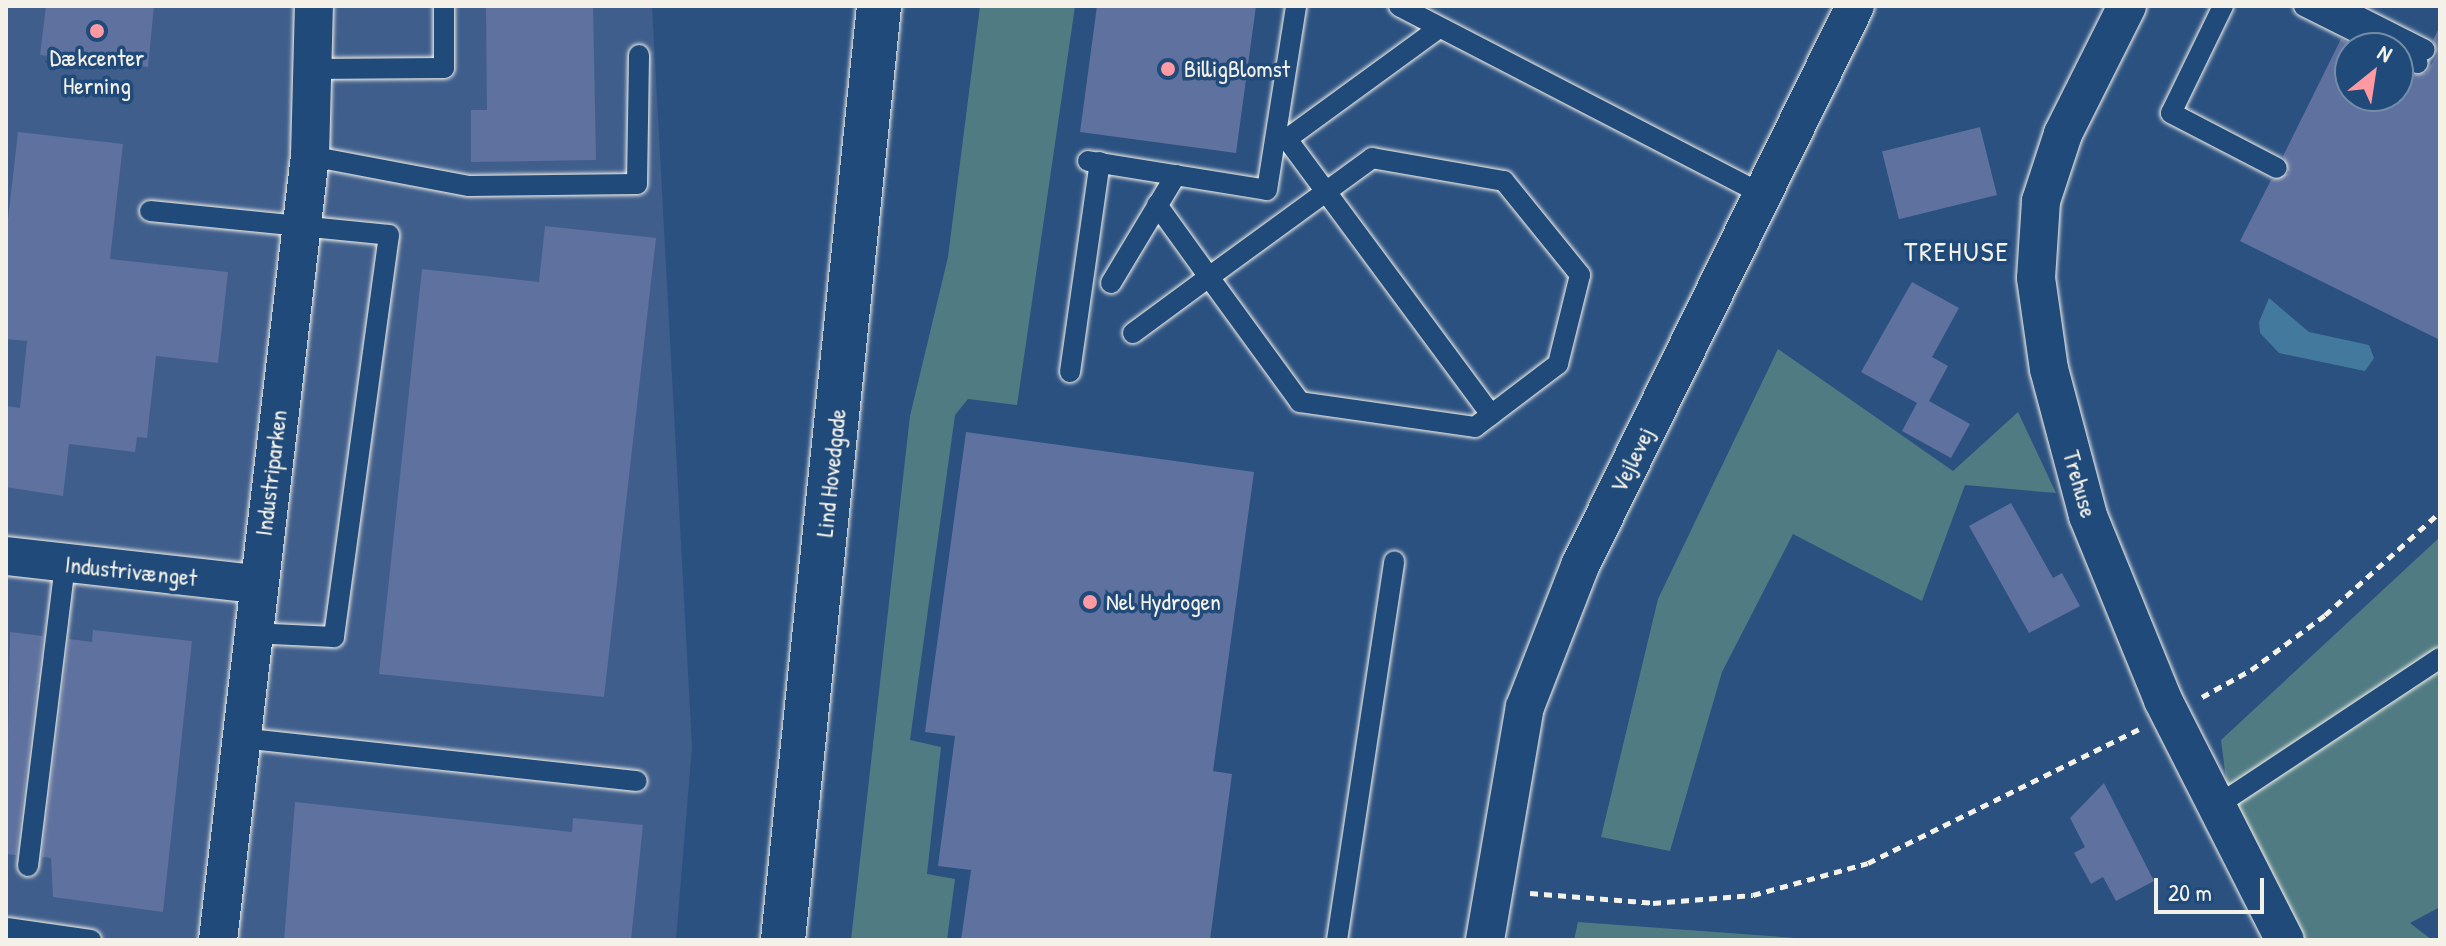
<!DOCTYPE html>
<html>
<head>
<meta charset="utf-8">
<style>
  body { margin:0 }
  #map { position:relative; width:2446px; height:946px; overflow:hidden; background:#2b5181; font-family:"Patrick Hand",sans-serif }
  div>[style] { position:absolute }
  .built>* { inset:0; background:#3f5e8c }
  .green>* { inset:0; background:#507b83 }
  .water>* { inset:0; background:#42799d }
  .building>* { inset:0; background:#5f719f; transform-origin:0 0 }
  .path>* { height:5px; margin-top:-2.5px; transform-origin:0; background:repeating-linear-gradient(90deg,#f4f1e8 0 8px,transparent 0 14px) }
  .roads { filter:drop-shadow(0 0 2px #f4f1e8) drop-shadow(0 0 2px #f4f1e8) }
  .service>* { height:20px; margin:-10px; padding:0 10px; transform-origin:10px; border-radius:10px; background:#1f4a7a }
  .minor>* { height:38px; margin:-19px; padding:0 19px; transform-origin:19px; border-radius:19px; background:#1f4a7a }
  .secondary>* { height:44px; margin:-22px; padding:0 22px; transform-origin:22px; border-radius:22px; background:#1f4a7a }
  .dots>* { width:22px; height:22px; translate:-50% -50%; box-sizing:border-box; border:4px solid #1f4a7a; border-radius:50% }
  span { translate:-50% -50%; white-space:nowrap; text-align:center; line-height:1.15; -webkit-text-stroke:7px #1f4a7a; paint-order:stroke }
  .poi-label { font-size:24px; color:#f4f1e8 }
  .left { translate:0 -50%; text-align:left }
  .street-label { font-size:24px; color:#f4f1e8 }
  .quarter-label { font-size:28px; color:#f4f1e8; letter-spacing:2px }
  .frame { position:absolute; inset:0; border:8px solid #f4f1e8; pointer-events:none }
  .north { position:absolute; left:2334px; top:32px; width:80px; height:80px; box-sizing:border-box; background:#1f4a7a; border:2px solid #748da6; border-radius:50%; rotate:30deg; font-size:22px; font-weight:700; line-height:32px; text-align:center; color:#f4f1e8 }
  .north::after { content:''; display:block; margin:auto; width:28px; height:36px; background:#ff9aa2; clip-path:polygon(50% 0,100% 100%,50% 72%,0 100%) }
  .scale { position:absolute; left:2154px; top:878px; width:110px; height:36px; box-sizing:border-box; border:4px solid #f4f1e8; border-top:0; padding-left:10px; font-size:24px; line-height:28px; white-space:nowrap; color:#f4f1e8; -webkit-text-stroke:6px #1f4a7a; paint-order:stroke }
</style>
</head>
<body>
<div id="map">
  <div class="built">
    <i style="clip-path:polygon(6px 6px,652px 6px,692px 747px,676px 940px,6px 940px)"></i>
  </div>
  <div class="green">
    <i style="clip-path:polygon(980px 6px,1075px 6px,1017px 405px,968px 399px,955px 415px,910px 740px,941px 747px,927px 874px,955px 879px,947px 940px,851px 940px,910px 416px,948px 257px)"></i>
    <i style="clip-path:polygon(1778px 349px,1953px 471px,2018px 412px,2056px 493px,1965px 485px,1922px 601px,1793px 534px,1722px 672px,1670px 851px,1601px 837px,1658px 599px)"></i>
    <i style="clip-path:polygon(2440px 537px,2440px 907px,2410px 923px,2432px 940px,2305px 940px,2230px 810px,2221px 740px)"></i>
    <i style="clip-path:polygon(1578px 922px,1823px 940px,1574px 940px)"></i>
  </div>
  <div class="water">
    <i style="clip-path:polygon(2269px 298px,2309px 332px,2369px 345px,2374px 358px,2365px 371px,2279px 353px,2260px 333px,2259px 322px)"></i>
  </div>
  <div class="building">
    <i style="clip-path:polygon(46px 6px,154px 6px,148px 67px,40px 55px)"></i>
    <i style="clip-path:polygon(486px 6px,593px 6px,596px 160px,471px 162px,471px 110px,487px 110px)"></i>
    <i style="clip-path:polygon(1097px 6px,1256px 6px,1236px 153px,1080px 132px)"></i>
    <i style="clip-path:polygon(2440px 26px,2440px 340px,2240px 241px,2271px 180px,2289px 173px,2283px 156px,2341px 39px,2359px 48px,2350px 48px,2350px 96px,2398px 96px,2398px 68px,2413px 75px,2426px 73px,2437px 55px,2433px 40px)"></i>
    <i style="left:1980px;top:127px;width:70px;height:101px;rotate:76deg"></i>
    <i style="clip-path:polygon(18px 132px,123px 144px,110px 259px,228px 272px,218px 363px,156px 356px,147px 438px,137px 437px,135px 452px,69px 444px,63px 496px,6px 487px,6px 406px,20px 408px,27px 341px,6px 339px,6px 237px)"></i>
    <i style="clip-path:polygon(545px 226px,656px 238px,604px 697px,379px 674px,422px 269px,539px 282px)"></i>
    <i style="clip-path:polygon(1912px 282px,1959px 308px,1932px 357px,1948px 366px,1929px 401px,1970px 424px,1951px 458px,1902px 431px,1917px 403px,1861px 372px)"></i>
    <i style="clip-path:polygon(966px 432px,1254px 472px,1213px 771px,1232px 774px,1210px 940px,961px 940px,971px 870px,938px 866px,955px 736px,925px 732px)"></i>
    <i style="clip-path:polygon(2011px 503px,2053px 578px,2062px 573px,2080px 606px,2029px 633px,1969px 526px)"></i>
    <i style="clip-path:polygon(93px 630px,192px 641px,163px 912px,53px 897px,51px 858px,42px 857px,69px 639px,92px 642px)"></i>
    <i style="clip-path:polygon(10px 632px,43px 636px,16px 855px,6px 854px)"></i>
    <i style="clip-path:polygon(2104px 783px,2154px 881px,2116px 901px,2103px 877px,2091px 884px,2074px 853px,2085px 847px,2070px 818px)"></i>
    <i style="clip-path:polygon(295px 802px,572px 832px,573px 818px,643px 825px,631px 940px,284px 940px)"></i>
  </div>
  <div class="path">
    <i style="left:2202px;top:697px;width:56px;rotate:-28.9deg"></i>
    <i style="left:2251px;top:670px;width:92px;rotate:-36.6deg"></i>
    <i style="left:2325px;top:615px;width:154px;rotate:-41.8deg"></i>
    <i style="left:1530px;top:893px;width:123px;rotate:4.6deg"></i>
    <i style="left:1653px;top:903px;width:100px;rotate:-4.6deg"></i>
    <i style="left:1753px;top:895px;width:119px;rotate:-15.5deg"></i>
    <i style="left:1868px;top:863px;width:302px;rotate:-26.3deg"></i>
  </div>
  <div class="roads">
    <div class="service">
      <i style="left:1399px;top:6px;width:409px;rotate:27.4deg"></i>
      <i style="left:2223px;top:6px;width:119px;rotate:115.9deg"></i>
      <i style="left:2171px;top:113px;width:119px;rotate:27.4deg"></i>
      <i style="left:2304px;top:6px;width:94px;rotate:26.6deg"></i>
      <i style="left:2338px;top:6px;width:97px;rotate:26.8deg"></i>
      <i style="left:1439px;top:28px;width:188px;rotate:143.9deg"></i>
      <i style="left:1287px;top:139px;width:343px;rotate:53.5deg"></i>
      <i style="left:2398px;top:53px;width:22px;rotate:27deg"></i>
      <i style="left:312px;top:69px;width:132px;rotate:-0.4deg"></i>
      <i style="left:444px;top:68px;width:62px;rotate:-90deg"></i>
      <i style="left:310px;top:156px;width:162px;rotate:10.7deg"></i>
      <i style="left:469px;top:186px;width:168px;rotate:-0.7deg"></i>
      <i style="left:637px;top:184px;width:129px;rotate:-89.1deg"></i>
      <i style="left:1088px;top:161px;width:181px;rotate:9.2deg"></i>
      <i style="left:1267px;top:190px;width:186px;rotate:-81deg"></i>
      <i style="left:150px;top:211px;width:240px;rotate:5.7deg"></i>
      <i style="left:389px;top:235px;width:406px;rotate:97.8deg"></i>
      <i style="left:334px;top:637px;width:83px;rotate:-177.2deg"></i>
      <i style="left:1111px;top:283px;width:126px;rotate:-59deg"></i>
      <i style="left:1133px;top:333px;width:94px;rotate:-36.4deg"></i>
      <i style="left:1209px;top:277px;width:202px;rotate:-36.1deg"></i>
      <i style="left:1372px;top:158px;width:134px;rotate:9.9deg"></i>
      <i style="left:1504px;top:181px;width:121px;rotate:51deg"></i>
      <i style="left:1580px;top:275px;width:92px;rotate:103.9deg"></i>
      <i style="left:1558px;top:364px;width:104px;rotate:142.8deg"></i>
      <i style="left:1475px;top:427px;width:177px;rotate:-171.9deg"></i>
      <i style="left:1300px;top:402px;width:155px;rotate:-126.1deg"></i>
      <i style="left:1209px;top:277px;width:89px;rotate:-125.8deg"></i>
      <i style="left:1070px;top:372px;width:212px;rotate:-81.9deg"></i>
      <i style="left:240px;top:738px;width:399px;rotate:6.2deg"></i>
      <i style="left:2215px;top:807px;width:270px;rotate:-33.5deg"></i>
      <i style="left:28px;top:866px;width:305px;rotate:-83deg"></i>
      <i style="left:8px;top:928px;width:84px;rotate:8.2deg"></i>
      <i style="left:1337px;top:940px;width:383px;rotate:-81.4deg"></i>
    </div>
    <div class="minor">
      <i style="left:2127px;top:6px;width:143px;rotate:116.6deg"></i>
      <i style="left:2063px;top:134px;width:71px;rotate:108.2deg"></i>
      <i style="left:2041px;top:201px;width:77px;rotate:93.7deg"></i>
      <i style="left:2036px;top:278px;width:92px;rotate:81.9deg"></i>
      <i style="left:2049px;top:369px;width:152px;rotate:75.1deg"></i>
      <i style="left:2088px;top:516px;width:199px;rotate:67.8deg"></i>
      <i style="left:2163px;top:700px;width:269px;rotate:63.1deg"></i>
      <i style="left:6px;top:556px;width:253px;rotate:6.4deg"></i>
      <i style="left:218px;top:940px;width:789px;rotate:-83.31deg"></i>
      <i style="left:310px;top:156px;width:150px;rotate:-88.5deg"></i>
      <i style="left:1485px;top:940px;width:236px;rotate:-80.3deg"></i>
      <i style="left:1525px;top:707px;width:151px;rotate:-68.7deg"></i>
      <i style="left:1580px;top:566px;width:624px;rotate:-63.85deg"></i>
    </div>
    <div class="secondary">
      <i style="left:783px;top:940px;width:939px;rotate:-84.13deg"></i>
    </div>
  </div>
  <div class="dots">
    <i style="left:97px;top:31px;background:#ff9aa2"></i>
    <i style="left:1168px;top:69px;background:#ff9aa2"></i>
    <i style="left:1090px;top:602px;background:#ff9aa2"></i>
  </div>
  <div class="poi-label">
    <span style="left:97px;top:72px">Dækcenter<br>Herning</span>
    <span class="left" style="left:1184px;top:69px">BilligBlomst</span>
    <span class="left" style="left:1106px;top:602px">Nel Hydrogen</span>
  </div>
  <div class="street-label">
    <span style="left:1632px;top:460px;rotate:-64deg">Vejlevej</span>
    <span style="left:271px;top:473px;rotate:-83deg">Industriparken</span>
    <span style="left:831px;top:473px;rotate:-84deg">Lind Hovedgade</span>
    <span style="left:2080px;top:484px;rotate:74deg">Trehuse</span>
    <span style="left:131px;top:571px;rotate:6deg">Industrivænget</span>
  </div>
  <div class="quarter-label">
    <span style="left:1957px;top:251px">TREHUSE</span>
  </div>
  <div class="frame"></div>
  <div class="north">N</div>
  <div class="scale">20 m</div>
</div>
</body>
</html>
